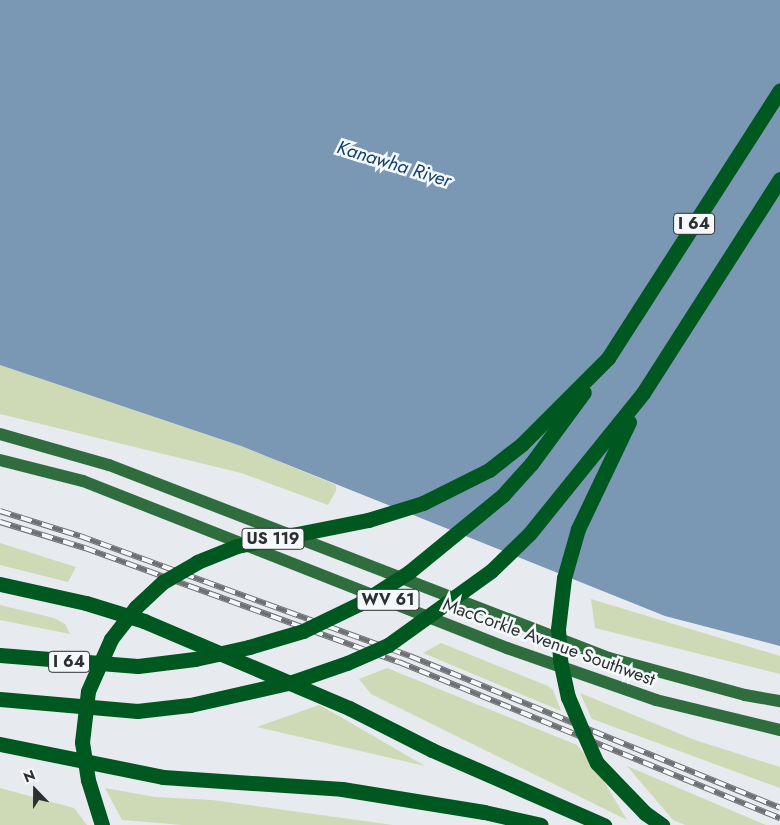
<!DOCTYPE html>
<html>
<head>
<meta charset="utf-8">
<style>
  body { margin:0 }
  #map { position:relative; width:780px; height:825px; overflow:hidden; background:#e7ebef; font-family:Jost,sans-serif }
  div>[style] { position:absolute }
  .green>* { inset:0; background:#cddab5 }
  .water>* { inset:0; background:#7a97b4 }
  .primary>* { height:12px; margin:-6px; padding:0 6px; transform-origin:6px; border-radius:6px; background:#306d3e }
  .highway>* { height:15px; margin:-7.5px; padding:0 7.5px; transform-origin:7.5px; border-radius:7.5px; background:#005821 }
  .rail>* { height:5.5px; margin-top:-2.75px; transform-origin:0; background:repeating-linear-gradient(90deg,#f5f9fc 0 11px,#6e7173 0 22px); box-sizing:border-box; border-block:1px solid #6e7173 }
  .highway-bridge>* { height:15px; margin:-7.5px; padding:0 7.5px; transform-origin:7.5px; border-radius:7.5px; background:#005821 }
  span { translate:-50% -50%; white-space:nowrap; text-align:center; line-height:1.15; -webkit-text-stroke:5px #f5f9fc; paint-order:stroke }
  .shield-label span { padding:1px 4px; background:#f5f9fc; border:1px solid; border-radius:4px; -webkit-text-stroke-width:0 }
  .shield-label { font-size:16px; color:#2d2f30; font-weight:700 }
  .street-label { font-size:18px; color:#2d2f30 }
  .water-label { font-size:19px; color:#124169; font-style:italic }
  .north { position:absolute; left:10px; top:765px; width:50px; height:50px; -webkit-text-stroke:4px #f5f9fc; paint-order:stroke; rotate:338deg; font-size:14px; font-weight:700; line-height:20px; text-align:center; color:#2d2f30 }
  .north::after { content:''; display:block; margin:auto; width:18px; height:22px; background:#2d2f30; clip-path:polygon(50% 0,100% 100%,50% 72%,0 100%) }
</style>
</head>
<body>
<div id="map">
  <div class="green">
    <i style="clip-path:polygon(0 365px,241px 446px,336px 485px,336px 491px,328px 505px,241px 473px,0 414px)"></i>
    <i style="clip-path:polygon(0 543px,76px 567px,68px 582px,0 565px)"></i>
    <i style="clip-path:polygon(591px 599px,780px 656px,780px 674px,595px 628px)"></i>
    <i style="clip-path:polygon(0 605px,54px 618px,65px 624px,70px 634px,0 620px)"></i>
    <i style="clip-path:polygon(441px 643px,548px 686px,553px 690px,561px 711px,423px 653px)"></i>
    <i style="clip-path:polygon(387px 668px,577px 745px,597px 770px,627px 820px,371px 694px,359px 679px)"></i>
    <i style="clip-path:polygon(580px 693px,695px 740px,780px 767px,780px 788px,592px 719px)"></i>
    <i style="clip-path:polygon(319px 705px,339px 716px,425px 766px,257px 727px)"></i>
    <i style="clip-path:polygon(627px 766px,766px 825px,685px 825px,673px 820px)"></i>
    <i style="clip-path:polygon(0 788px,74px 808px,87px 825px,0 825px)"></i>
    <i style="clip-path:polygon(105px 788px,155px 797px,212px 800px,393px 825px,182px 825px,122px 820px)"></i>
  </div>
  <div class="water">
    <i style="clip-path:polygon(0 0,780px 0,780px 646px,665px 616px,241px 446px,0 365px)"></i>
  </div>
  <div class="primary">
    <i style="left:0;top:434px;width:113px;rotate:15.9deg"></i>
    <i style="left:109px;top:465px;width:536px;rotate:21.11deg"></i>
    <i style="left:609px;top:658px;width:141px;rotate:15.2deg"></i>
    <i style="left:745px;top:695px;width:36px;rotate:10deg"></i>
    <i style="left:0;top:460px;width:86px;rotate:14.2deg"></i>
    <i style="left:83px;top:481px;width:456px;rotate:21.5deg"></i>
    <i style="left:507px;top:648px;width:158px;rotate:19.2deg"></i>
    <i style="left:656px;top:700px;width:128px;rotate:13.6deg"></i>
  </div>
  <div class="highway">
    <i style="left:608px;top:358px;width:318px;rotate:-57.3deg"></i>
    <i style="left:643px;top:393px;width:254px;rotate:-57.4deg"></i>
    <i style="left:0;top:584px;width:88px;rotate:12.5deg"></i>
    <i style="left:86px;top:603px;width:61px;rotate:17.2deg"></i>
    <i style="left:144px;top:621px;width:223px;rotate:23deg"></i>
    <i style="left:349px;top:708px;width:93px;rotate:26.8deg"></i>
    <i style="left:432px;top:750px;width:188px;rotate:23.6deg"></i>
    <i style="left:0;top:655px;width:138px;rotate:4.6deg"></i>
    <i style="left:0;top:699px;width:138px;rotate:5deg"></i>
    <i style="left:0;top:744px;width:166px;rotate:11.4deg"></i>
    <i style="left:163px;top:777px;width:179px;rotate:3.8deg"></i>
    <i style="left:342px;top:789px;width:144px;rotate:9.2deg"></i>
    <i style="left:484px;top:812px;width:58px;rotate:12.8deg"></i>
    <i style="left:645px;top:813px;width:21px;rotate:35deg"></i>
  </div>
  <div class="rail">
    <i style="left:0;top:511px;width:84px;rotate:17.4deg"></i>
    <i style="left:80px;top:536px;width:351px;rotate:20deg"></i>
    <i style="left:410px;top:656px;width:400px;rotate:22.3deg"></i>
    <i style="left:0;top:522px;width:89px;rotate:17deg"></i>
    <i style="left:85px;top:548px;width:334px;rotate:20deg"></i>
    <i style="left:399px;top:662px;width:412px;rotate:22.3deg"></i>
  </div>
  <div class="highway-bridge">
    <i style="left:629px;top:422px;width:119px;rotate:115.5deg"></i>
    <i style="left:578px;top:529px;width:51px;rotate:105.9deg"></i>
    <i style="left:564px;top:578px;width:51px;rotate:96.7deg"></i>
    <i style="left:558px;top:629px;width:31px;rotate:86deg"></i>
    <i style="left:560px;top:660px;width:38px;rotate:78deg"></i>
    <i style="left:568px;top:697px;width:38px;rotate:67deg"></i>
    <i style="left:583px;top:732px;width:34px;rotate:66deg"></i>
    <i style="left:597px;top:763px;width:69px;rotate:46.2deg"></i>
    <i style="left:138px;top:666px;width:57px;rotate:-7deg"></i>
    <i style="left:195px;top:659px;width:55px;rotate:-12.5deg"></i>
    <i style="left:249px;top:647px;width:56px;rotate:-16.5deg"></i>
    <i style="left:303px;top:631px;width:62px;rotate:-25.7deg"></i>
    <i style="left:359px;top:604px;width:59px;rotate:-32.6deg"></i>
    <i style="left:409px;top:572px;width:122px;rotate:-39.3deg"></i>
    <i style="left:503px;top:495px;width:42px;rotate:-47.9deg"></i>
    <i style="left:531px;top:464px;width:89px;rotate:-53.6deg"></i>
    <i style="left:137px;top:711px;width:53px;rotate:-6.5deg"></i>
    <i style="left:190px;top:705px;width:105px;rotate:-12.7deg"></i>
    <i style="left:292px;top:682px;width:58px;rotate:-19.1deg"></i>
    <i style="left:347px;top:663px;width:45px;rotate:-23.7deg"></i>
    <i style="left:388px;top:645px;width:127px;rotate:-35.7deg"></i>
    <i style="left:491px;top:571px;width:54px;rotate:-44.3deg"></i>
    <i style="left:530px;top:533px;width:180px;rotate:-51.1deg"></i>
    <i style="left:102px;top:825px;width:47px;rotate:-107.3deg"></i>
    <i style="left:88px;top:780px;width:38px;rotate:-99deg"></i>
    <i style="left:82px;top:742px;width:51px;rotate:-83.3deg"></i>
    <i style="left:88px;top:691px;width:57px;rotate:-66.1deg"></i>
    <i style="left:111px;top:639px;width:41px;rotate:-52deg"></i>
    <i style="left:136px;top:607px;width:37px;rotate:-43deg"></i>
    <i style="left:163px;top:582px;width:39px;rotate:-30deg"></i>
    <i style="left:197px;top:562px;width:43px;rotate:-21.8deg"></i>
    <i style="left:237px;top:546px;width:134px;rotate:-11.2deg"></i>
    <i style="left:368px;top:520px;width:58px;rotate:-17.2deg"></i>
    <i style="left:423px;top:503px;width:74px;rotate:-26.6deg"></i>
    <i style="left:489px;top:470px;width:42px;rotate:-38.2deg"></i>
    <i style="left:522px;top:444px;width:122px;rotate:-45deg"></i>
  </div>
  <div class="shield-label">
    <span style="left:694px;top:224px">I 64</span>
    <span style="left:273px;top:539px">US 119</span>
    <span style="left:388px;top:600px">WV 61</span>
    <span style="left:69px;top:662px">I 64</span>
  </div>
  <div class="street-label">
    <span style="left:549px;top:642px;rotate:20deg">MacCorkle Avenue Southwest</span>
  </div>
  <div class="water-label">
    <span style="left:394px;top:164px;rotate:17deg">Kanawha River</span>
  </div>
  <div class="north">N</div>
</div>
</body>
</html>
